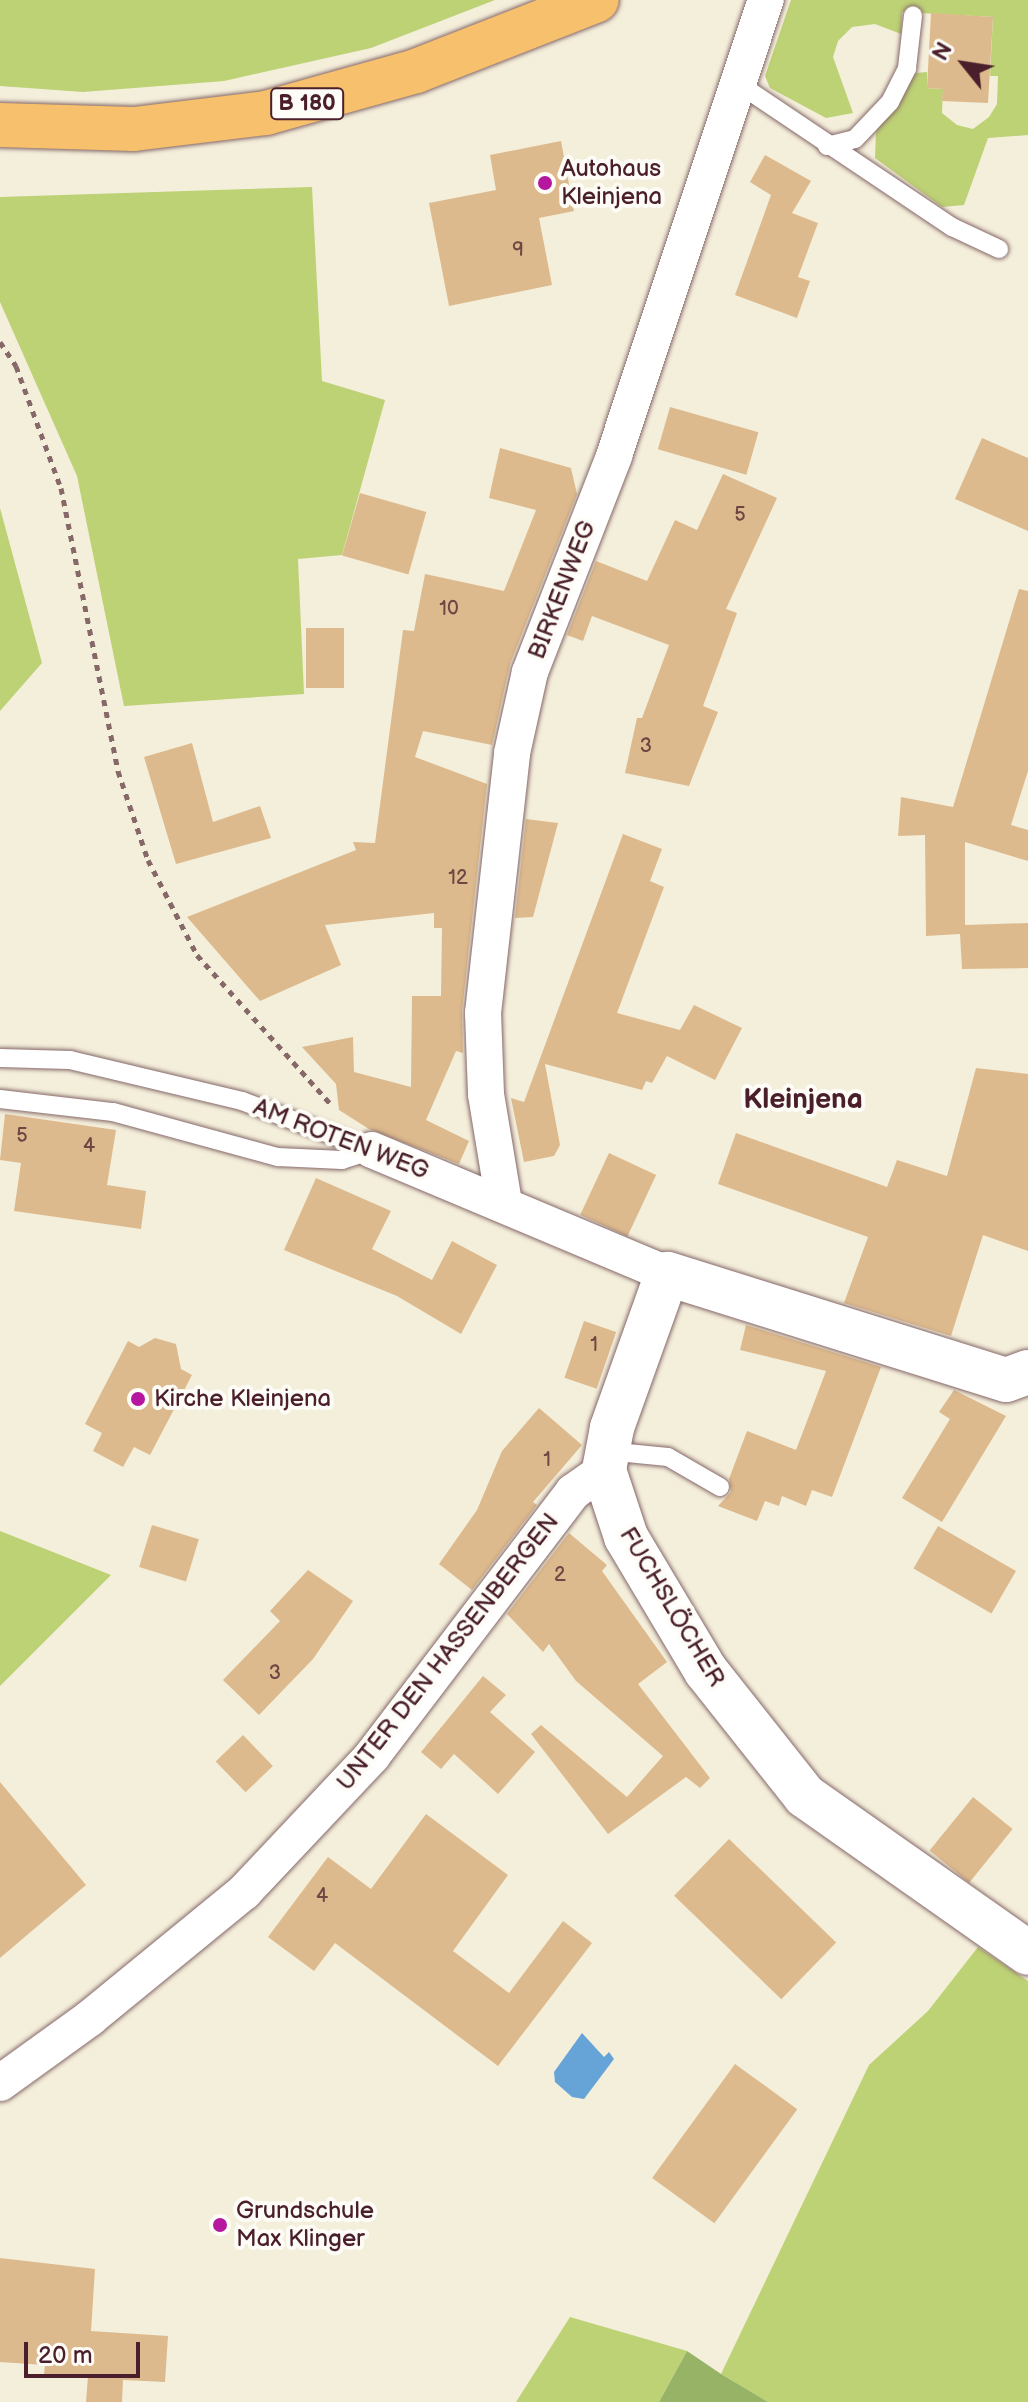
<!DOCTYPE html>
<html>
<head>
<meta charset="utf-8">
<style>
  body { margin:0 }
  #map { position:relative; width:1028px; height:2402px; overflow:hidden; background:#f4efdb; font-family:"Balsamiq Sans",sans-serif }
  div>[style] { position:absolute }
  .green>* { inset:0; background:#bdd175 }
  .forest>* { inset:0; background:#96b366 }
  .water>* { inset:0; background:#66a4d8 }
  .building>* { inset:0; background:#ddba8d; transform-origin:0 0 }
  .path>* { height:5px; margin-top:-2.5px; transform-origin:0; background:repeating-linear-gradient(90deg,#866869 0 6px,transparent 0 12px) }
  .roads { filter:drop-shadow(0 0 2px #866869) drop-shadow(0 0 2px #866869) }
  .service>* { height:18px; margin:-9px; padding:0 9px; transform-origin:9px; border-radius:9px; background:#fff }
  .minor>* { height:36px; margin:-18px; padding:0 18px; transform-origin:18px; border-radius:18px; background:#fff }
  .tertiary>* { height:44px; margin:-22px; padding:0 22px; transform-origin:22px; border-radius:22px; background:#fff }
  .primary>* { height:44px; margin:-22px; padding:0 22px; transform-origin:22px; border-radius:22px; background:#f7c06c }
  .dots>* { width:22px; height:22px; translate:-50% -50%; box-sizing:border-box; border:4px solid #fdfcf7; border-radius:50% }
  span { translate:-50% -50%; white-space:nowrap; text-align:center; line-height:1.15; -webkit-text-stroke:8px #fdfcf7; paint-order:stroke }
  .number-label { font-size:20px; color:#6f4644 }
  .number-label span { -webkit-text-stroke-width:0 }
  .shield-label span { padding:2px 6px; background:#fdfcf7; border:2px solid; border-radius:6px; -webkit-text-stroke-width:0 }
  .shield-label { font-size:22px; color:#4a1f2b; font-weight:700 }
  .poi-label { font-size:24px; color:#4a1f2b }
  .left { translate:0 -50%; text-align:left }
  .street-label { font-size:24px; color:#4a1f2b }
  .quarter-label { font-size:28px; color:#4a1f2b; font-weight:700 }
  .north { position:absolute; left:924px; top:24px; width:80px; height:80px; -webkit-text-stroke:6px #fdfcf7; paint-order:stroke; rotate:300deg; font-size:22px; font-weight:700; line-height:32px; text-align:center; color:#4a1f2b }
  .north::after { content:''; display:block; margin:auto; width:28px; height:36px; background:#4a1f2b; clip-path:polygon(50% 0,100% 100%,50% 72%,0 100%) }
  .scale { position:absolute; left:24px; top:2342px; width:116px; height:36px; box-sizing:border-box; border:4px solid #4a1f2b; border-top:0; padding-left:10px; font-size:24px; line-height:28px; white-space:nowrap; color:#4a1f2b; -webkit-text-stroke:6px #fdfcf7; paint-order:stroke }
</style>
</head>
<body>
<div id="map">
  <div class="green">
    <i style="clip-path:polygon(0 0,495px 0,371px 48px,224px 81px,83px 92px,0 86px)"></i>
    <i style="clip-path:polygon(791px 0,1028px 0,1028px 135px,988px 138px,964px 205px,942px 207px,875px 158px,876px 132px,916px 73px,927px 72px,927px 88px,943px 89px,942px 113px,957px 125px,973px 129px,989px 117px,997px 104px,998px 76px,990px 76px,993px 17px,902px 12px,901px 34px,875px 24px,852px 27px,838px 41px,833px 57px,853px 113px,826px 118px,770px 88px,765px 76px)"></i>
    <i style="clip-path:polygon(312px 187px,322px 381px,385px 400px,342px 555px,298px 559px,304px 694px,124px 706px,77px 476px,0 302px,0 197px)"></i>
    <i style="clip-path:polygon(0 508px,42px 663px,0 711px)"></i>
    <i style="clip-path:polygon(0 1531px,111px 1575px,0 1686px)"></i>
    <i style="clip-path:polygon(978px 1947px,1028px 1981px,1028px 2402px,768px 2402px,721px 2374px,869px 2065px,928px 2011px)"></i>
    <i style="clip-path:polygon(570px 2317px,687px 2351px,659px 2402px,516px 2402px)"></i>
  </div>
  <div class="forest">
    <i style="clip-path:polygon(687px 2351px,721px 2374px,768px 2402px,659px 2402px)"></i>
  </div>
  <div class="water">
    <i style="clip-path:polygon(582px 2033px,604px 2057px,609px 2052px,614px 2059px,584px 2099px,572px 2097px,555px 2082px,554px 2072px)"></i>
  </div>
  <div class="building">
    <i style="clip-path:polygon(931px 13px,993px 17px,988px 103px,942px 101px,943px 89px,927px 88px)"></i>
    <i style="clip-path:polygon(561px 141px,574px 211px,539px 218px,552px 285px,449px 306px,429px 203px,496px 190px,490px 155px)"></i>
    <i style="clip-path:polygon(765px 155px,811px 181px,792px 213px,818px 223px,798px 277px,810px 281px,797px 318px,735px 295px,771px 195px,750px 182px)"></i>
    <i style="left:670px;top:407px;width:92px;height:44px;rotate:16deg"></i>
    <i style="clip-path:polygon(982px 438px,1028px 458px,1028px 531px,955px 499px)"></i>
    <i style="clip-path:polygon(500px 448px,571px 468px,577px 494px,510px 664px,492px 745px,423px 731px,415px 757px,487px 784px,462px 1011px,463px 1053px,456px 1051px,426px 1120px,469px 1141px,459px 1164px,369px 1129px,339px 1110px,336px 1084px,302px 1047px,353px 1037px,354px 1072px,411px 1087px,412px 996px,441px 996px,442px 928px,434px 928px,434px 913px,325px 925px,341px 965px,260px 1001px,187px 917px,356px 850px,353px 842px,375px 843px,403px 630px,414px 631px,425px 574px,504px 591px,536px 510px,489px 498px)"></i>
    <i style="clip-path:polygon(723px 474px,777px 498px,726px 609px,737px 613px,703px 706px,718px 712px,689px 786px,625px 773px,637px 718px,642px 718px,669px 645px,592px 616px,583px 641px,567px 635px,596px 561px,647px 581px,675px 520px,697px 530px)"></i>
    <i style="left:360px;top:493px;width:69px;height:65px;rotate:16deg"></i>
    <i style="clip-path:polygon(1019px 589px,1028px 591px,1028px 771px,1011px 825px,1028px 830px,1028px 861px,965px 842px,965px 925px,1028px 923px,1028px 968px,962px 969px,960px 934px,926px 936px,925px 835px,898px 836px,901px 797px,953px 807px)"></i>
    <i style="left:306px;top:628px;width:38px;height:60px"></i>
    <i style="clip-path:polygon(192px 743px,213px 822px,260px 806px,271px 838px,176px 864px,144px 757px)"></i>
    <i style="clip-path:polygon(526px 819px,558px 823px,533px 917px,515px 918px)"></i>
    <i style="clip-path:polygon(623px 834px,662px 849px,650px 881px,664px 887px,617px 1013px,680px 1030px,694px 1005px,742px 1028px,715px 1080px,667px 1056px,652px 1083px,646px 1081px,642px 1090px,545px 1064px,560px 1145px,554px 1156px,524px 1162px,511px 1098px,524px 1102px)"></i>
    <i style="clip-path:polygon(976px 1068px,1028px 1074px,1028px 1251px,983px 1235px,951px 1336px,844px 1303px,868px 1237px,718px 1184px,736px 1133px,887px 1187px,897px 1160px,947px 1176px)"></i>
    <i style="clip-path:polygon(5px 1114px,116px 1130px,107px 1185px,146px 1191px,141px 1229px,14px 1211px,21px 1163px,0 1160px)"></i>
    <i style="left:609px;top:1153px;width:52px;height:68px;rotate:25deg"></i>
    <i style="clip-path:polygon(316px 1178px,391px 1211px,372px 1249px,432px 1280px,452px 1241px,497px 1265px,461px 1334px,397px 1296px,284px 1250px)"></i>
    <i style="left:584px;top:1321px;width:34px;height:60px;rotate:19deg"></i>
    <i style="clip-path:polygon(746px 1325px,881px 1367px,832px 1497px,812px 1490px,806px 1506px,782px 1496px,779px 1506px,765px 1501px,757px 1521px,718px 1506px,731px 1492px,729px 1479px,747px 1431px,796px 1450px,826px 1371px,740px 1350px)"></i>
    <i style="clip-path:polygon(155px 1338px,176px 1344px,181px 1369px,192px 1375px,150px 1455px,134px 1447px,123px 1467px,93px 1451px,102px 1433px,85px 1424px,128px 1341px,139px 1347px)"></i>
    <i style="clip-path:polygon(954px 1390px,1006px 1416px,942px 1522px,902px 1498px,950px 1419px,939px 1412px)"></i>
    <i style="clip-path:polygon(539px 1408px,582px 1445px,533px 1502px,537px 1505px,472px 1590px,439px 1564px,477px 1510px,502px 1451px)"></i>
    <i style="left:152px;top:1525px;width:49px;height:44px;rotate:17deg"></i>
    <i style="left:938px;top:1526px;width:90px;height:49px;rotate:30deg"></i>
    <i style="clip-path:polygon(569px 1533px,607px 1565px,602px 1571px,667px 1662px,638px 1684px,710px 1778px,700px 1788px,686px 1777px,608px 1834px,531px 1734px,541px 1725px,627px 1797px,663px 1756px,576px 1681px,549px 1644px,543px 1652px,507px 1614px)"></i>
    <i style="clip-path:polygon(308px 1570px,353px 1601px,313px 1659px,259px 1715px,223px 1680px,280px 1621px,270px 1611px)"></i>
    <i style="clip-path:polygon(483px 1676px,506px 1695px,490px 1712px,535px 1752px,498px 1794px,454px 1754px,441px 1769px,421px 1752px)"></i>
    <i style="left:243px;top:1735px;width:43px;height:38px;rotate:46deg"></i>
    <i style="clip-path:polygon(0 1782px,86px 1885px,0 1958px)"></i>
    <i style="left:973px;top:1797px;width:51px;height:69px;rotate:39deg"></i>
    <i style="clip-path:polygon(426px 1814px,508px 1875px,453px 1951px,509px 1993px,563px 1921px,592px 1943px,498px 2066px,335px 1943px,314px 1971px,268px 1937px,328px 1857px,371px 1889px)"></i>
    <i style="left:729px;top:1839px;width:149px;height:79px;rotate:44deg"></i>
    <i style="left:735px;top:2064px;width:77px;height:141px;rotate:36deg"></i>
    <i style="clip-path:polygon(0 2258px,95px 2269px,91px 2331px,168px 2336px,165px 2382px,123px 2380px,122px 2402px,86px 2402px,88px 2376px,44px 2374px,45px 2365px,0 2362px)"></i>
  </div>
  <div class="path">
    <i style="left:0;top:342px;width:29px;rotate:56deg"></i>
    <i style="left:16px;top:366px;width:130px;rotate:69.8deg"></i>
    <i style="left:61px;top:488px;width:289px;rotate:78.6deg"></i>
    <i style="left:118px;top:771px;width:94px;rotate:71.4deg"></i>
    <i style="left:148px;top:860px;width:107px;rotate:62.7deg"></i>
    <i style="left:197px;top:955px;width:199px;rotate:48.1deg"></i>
  </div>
  <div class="roads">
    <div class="service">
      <i style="left:739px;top:84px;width:257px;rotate:33.9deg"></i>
      <i style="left:952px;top:227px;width:52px;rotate:25.1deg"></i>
      <i style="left:827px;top:146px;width:29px;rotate:-14deg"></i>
      <i style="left:855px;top:139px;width:51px;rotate:-46.6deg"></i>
      <i style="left:890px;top:102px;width:38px;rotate:-63deg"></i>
      <i style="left:907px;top:68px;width:53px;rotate:-83.5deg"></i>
      <i style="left:0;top:1058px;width:70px;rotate:1.6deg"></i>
      <i style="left:70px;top:1060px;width:177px;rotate:13.4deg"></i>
      <i style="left:242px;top:1101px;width:139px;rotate:20.7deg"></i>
      <i style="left:0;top:1099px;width:114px;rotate:6.6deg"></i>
      <i style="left:113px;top:1112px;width:171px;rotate:15.3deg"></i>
      <i style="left:278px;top:1157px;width:64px;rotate:2.7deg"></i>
      <i style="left:342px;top:1160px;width:32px;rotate:-18deg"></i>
      <i style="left:607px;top:1451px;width:61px;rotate:5.6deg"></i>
      <i style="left:668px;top:1457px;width:60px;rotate:30deg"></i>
    </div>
    <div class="minor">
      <i style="left:372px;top:1150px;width:320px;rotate:22.8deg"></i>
      <i style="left:504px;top:1203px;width:110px;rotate:-99.4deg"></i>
      <i style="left:486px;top:1094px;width:81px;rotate:-92.1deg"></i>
      <i style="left:483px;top:1013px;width:262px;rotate:-83.6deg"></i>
      <i style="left:512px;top:753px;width:83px;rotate:-77.5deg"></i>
      <i style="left:530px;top:672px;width:232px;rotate:-68.7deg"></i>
      <i style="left:614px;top:456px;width:481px;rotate:-71.6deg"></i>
      <i style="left:0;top:2083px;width:111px;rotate:-35.8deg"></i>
      <i style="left:90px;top:2018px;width:199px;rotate:-39.3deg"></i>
      <i style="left:244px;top:1892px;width:187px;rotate:-46.7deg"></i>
      <i style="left:372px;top:1756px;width:332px;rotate:-52.7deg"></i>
      <i style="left:573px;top:1492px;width:38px;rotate:-35deg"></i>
    </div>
    <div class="tertiary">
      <i style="left:1028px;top:1372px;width:23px;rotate:160deg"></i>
      <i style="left:1006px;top:1380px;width:355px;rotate:-162.6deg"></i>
      <i style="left:667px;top:1274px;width:164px;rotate:109.7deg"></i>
      <i style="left:612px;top:1428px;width:43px;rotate:100.8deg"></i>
      <i style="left:604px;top:1470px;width:71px;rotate:71.8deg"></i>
      <i style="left:626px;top:1537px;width:156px;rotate:59.2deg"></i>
      <i style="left:706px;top:1671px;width:159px;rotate:51.6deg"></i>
      <i style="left:805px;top:1796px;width:273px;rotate:35.1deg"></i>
    </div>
    <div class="primary">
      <i style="left:0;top:125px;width:134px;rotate:1.7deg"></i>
      <i style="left:134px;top:129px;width:133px;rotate:-6.9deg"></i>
      <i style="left:266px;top:113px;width:156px;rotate:-15.6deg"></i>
      <i style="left:416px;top:71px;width:194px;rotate:-21.4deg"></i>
    </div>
  </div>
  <div class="dots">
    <i style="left:545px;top:183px;background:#b5179e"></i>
    <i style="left:138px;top:1399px;background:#b5179e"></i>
    <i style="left:220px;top:2225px;background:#b5179e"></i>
  </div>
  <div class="number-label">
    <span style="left:518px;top:250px">9</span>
    <span style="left:740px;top:515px">5</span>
    <span style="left:449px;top:609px">10</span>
    <span style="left:646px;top:746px">3</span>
    <span style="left:458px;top:878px">12</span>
    <span style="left:22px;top:1136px">5</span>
    <span style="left:89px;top:1146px">4</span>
    <span style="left:594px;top:1345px">1</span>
    <span style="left:547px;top:1460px">1</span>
    <span style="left:560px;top:1575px">2</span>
    <span style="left:275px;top:1673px">3</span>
    <span style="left:322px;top:1896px">4</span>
  </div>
  <div class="shield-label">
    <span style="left:307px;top:104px">B 180</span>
  </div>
  <div class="poi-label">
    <span class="left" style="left:561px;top:183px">Autohaus<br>Kleinjena</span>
    <span class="left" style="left:154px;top:1399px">Kirche Kleinjena</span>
    <span class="left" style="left:236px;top:2225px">Grundschule<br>Max Klinger</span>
  </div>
  <div class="street-label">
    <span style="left:562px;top:590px;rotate:-69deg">BIRKENWEG</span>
    <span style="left:341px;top:1139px;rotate:21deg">AM ROTEN WEG</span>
    <span style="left:672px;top:1607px;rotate:59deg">FUCHSLÖCHER</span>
    <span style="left:448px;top:1652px;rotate:-52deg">UNTER DEN HASSENBERGEN</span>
  </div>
  <div class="quarter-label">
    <span style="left:803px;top:1100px">Kleinjena</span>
  </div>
  <div class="north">N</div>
  <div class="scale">20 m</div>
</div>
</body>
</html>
